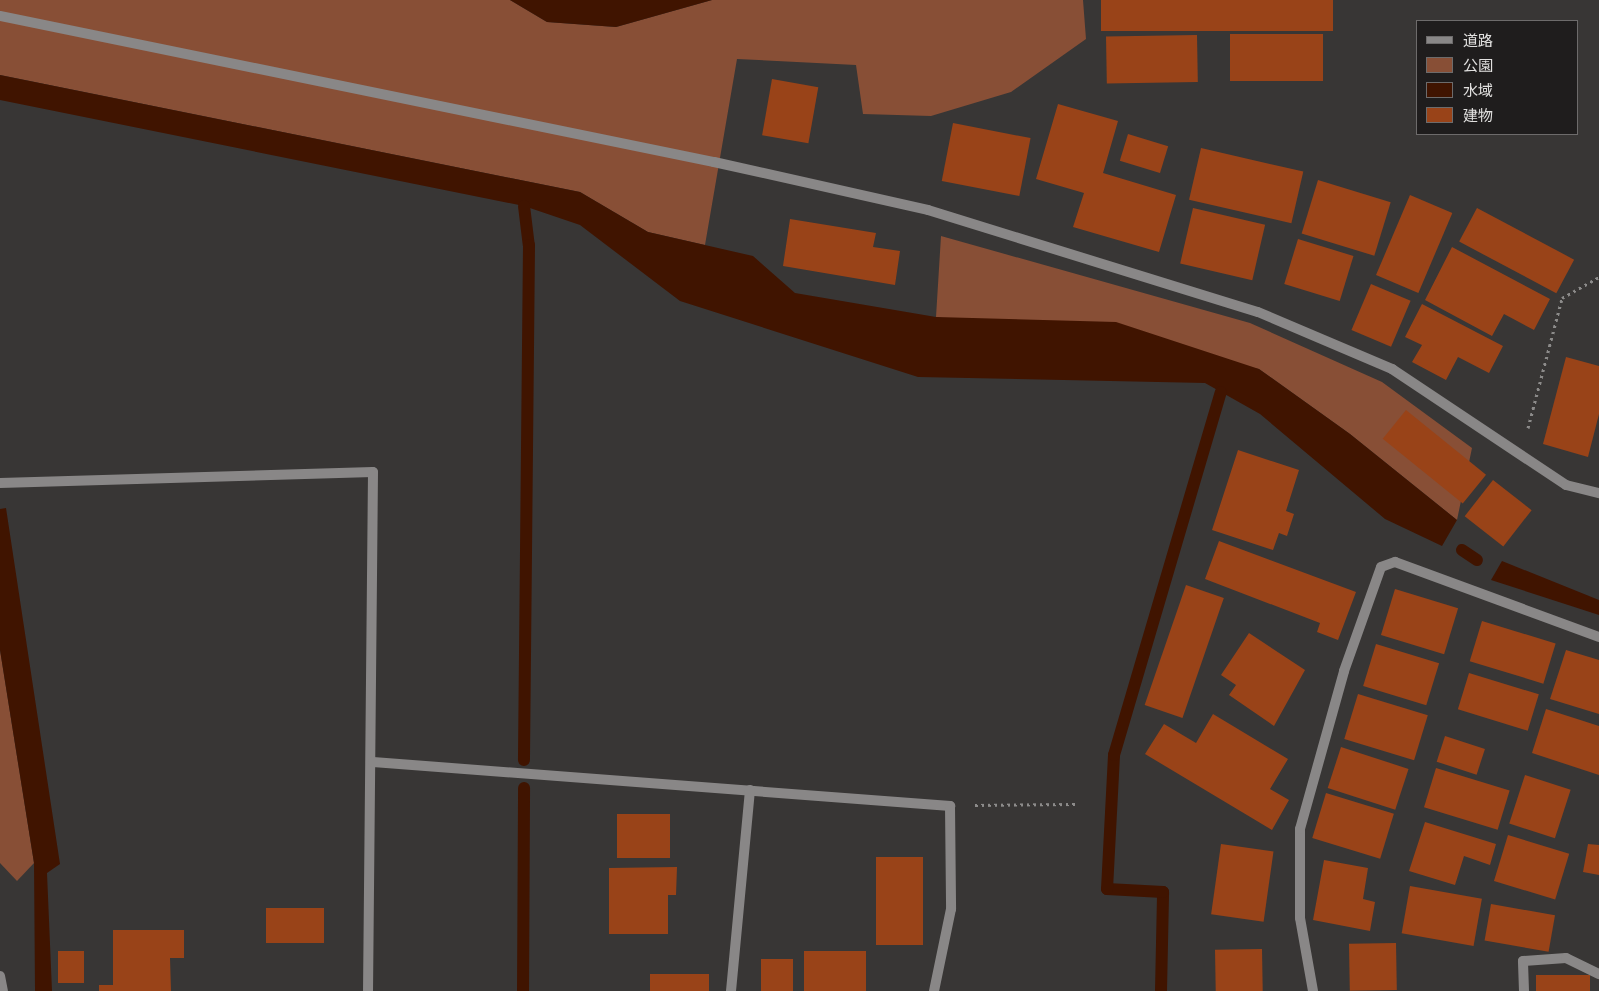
<!DOCTYPE html>
<html>
<head>
<meta charset="utf-8">
<style>
  body { margin:0 }
  #map { position:relative; width:1599px; height:991px; overflow:hidden; background:#383635; font-family:Figtree,"Noto Sans JP",sans-serif }
  div>[style] { position:absolute }
  .green>* { inset:0; background:#884f36 }
  .water>* { inset:0; background:#401400 }
  .stream>* { height:12px; margin:-6px; padding:0 6px; transform-origin:6px; border-radius:6px; background:#401400 }
  .building>* { inset:0; background:#994318; transform-origin:0 0 }
  .path>* { height:3px; margin-top:-1.5px; transform-origin:0; background:repeating-linear-gradient(90deg,#8c8b8a 0 2.5px,transparent 0 6.5px) }
  .minor>* { height:10px; margin:-5px; padding:0 5px; transform-origin:5px; border-radius:5px; background:#898787 }
  span { translate:-50% -50%; white-space:nowrap; text-align:center; line-height:1.15; -webkit-text-stroke:4px #1f1d1d; paint-order:stroke }
  .legend { position:absolute; left:1416px; top:20px; width:162px; height:115px; box-sizing:border-box; background:#1f1d1d; border:1px solid #6d6b6b; margin:0; padding:6px 9px; list-style:none; font-size:15px; color:#e1e0df }
  .legend li { display:flex; align-items:center; gap:10px; height:25px }
  .legend b { width:25px; border:1px solid #6d6b6b }
</style>
</head>
<body>
<div id="map">
  <div class="green">
    <i style="clip-path:polygon(0 0,510px 0,547px 22px,616px 27px,712px 0,1083px 0,1086px 39px,1011px 92px,931px 116px,863px 114px,856px 65px,737px 59px,705px 245px,648px 232px,580px 192px,0 75px)"></i>
    <i style="clip-path:polygon(941px 236px,1250px 323px,1382px 382px,1472px 448px,1457px 520px,1350px 434px,1259px 369px,936px 317px)"></i>
    <i style="clip-path:polygon(0 650px,34px 863px,17px 881px,0 863px)"></i>
  </div>
  <div class="water">
    <i style="clip-path:polygon(510px 0,712px 0,616px 27px,547px 22px)"></i>
    <i style="clip-path:polygon(0 75px,580px 192px,648px 232px,753px 256px,795px 293px,936px 317px,1116px 322px,1259px 369px,1350px 434px,1457px 520px,1442px 546px,1385px 519px,1260px 414px,1205px 383px,918px 377px,680px 301px,580px 225px,524px 206px,0 100px)"></i>
    <i style="clip-path:polygon(6px 508px,60px 864px,47px 873px,52px 991px,35px 991px,34px 863px,0 650px,0 509px)"></i>
    <i style="clip-path:polygon(1502px 561px,1599px 600px,1599px 615px,1491px 580px)"></i>
  </div>
  <div class="stream">
    <i style="left:524px;top:206px;width:39px;rotate:83deg"></i>
    <i style="left:529px;top:245px;width:515px;rotate:90.56deg"></i>
    <i style="left:1462px;top:550px;width:18px;rotate:34deg"></i>
    <i style="left:523px;top:991px;width:203px;rotate:-89.7deg"></i>
    <i style="left:1161px;top:991px;width:99px;rotate:-88.8deg"></i>
    <i style="left:1163px;top:892px;width:56px;rotate:-176.9deg"></i>
    <i style="left:1107px;top:889px;width:134px;rotate:-87deg"></i>
    <i style="left:1114px;top:755px;width:378px;rotate:-73.6deg"></i>
  </div>
  <div class="building">
    <i style="left:1101px;top:0;width:232px;height:31px"></i>
    <i style="left:1323px;top:34px;width:47px;height:93px;rotate:90deg"></i>
    <i style="left:1197px;top:35px;width:47px;height:91px;rotate:89deg"></i>
    <i style="left:772px;top:79px;width:47px;height:57px;rotate:10deg"></i>
    <i style="clip-path:polygon(1058px 104px,1118px 121px,1103px 173px,1176px 195px,1159px 252px,1073px 227px,1084px 193px,1036px 179px)"></i>
    <i style="left:953px;top:123px;width:79px;height:59px;rotate:11deg"></i>
    <i style="left:1128px;top:134px;width:42px;height:28px;rotate:17deg"></i>
    <i style="left:1201px;top:148px;width:105px;height:53px;rotate:13deg"></i>
    <i style="left:1318px;top:180px;width:76px;height:56px;rotate:17deg"></i>
    <i style="left:1410px;top:195px;width:46px;height:87px;rotate:23deg"></i>
    <i style="left:1193px;top:208px;width:74px;height:57px;rotate:13deg"></i>
    <i style="left:1477px;top:208px;width:110px;height:38px;rotate:28deg"></i>
    <i style="clip-path:polygon(790px 219px,876px 233px,873px 247px,900px 251px,895px 285px,783px 266px)"></i>
    <i style="left:1298px;top:239px;width:58px;height:47px;rotate:17deg"></i>
    <i style="clip-path:polygon(1452px 247px,1550px 299px,1534px 330px,1504px 314px,1492px 336px,1425px 300px)"></i>
    <i style="left:1371px;top:284px;width:43px;height:50px;rotate:23deg"></i>
    <i style="clip-path:polygon(1422px 304px,1503px 346px,1489px 373px,1458px 357px,1446px 380px,1412px 362px,1422px 345px,1405px 337px)"></i>
    <i style="clip-path:polygon(1566px 357px,1599px 366px,1599px 414px,1588px 457px,1543px 444px)"></i>
    <i style="left:1406px;top:410px;width:103px;height:37px;rotate:39deg"></i>
    <i style="clip-path:polygon(1238px 450px,1299px 470px,1286px 511px,1294px 514px,1287px 536px,1279px 533px,1273px 550px,1212px 530px)"></i>
    <i style="left:1493px;top:480px;width:49px;height:46px;rotate:38deg"></i>
    <i style="clip-path:polygon(1219px 541px,1356px 592px,1338px 640px,1317px 632px,1320px 623px,1205px 579px)"></i>
    <i style="left:1186px;top:585px;width:40px;height:127px;rotate:19deg"></i>
    <i style="left:1395px;top:589px;width:66px;height:48px;rotate:17deg"></i>
    <i style="left:1482px;top:621px;width:77px;height:42px;rotate:17deg"></i>
    <i style="clip-path:polygon(1249px 633px,1305px 670px,1274px 726px,1229px 695px,1236px 685px,1221px 675px)"></i>
    <i style="left:1376px;top:644px;width:66px;height:44px;rotate:17deg"></i>
    <i style="clip-path:polygon(1566px 650px,1599px 660px,1599px 714px,1550px 699px)"></i>
    <i style="left:1469px;top:673px;width:73px;height:38px;rotate:17deg"></i>
    <i style="left:1358px;top:694px;width:73px;height:47px;rotate:17deg"></i>
    <i style="clip-path:polygon(1546px 709px,1599px 726px,1599px 775px,1532px 753px)"></i>
    <i style="clip-path:polygon(1213px 714px,1288px 759px,1270px 789px,1289px 800px,1272px 830px,1145px 754px,1164px 724px,1196px 743px)"></i>
    <i style="left:1445px;top:736px;width:42px;height:27px;rotate:18deg"></i>
    <i style="left:1341px;top:747px;width:71px;height:43px;rotate:18deg"></i>
    <i style="left:1436px;top:768px;width:77px;height:41px;rotate:17deg"></i>
    <i style="left:1525px;top:775px;width:48px;height:51px;rotate:18deg"></i>
    <i style="left:1326px;top:793px;width:71px;height:47px;rotate:17deg"></i>
    <i style="left:617px;top:814px;width:53px;height:44px"></i>
    <i style="clip-path:polygon(1425px 822px,1496px 844px,1490px 865px,1464px 856px,1455px 885px,1409px 871px)"></i>
    <i style="left:1508px;top:835px;width:64px;height:48px;rotate:17deg"></i>
    <i style="left:1221px;top:844px;width:53px;height:71px;rotate:8deg"></i>
    <i style="clip-path:polygon(1588px 844px,1599px 845px,1599px 875px,1583px 872px)"></i>
    <i style="left:876px;top:857px;width:47px;height:88px"></i>
    <i style="clip-path:polygon(1324px 860px,1368px 868px,1363px 899px,1375px 902px,1370px 931px,1313px 920px)"></i>
    <i style="clip-path:polygon(677px 867px,676px 895px,668px 895px,668px 934px,609px 934px,609px 868px)"></i>
    <i style="left:1410px;top:886px;width:73px;height:48px;rotate:10deg"></i>
    <i style="left:1491px;top:904px;width:65px;height:37px;rotate:10deg"></i>
    <i style="left:266px;top:908px;width:58px;height:35px"></i>
    <i style="clip-path:polygon(113px 930px,184px 930px,184px 958px,170px 958px,171px 991px,99px 991px,99px 985px,113px 985px)"></i>
    <i style="left:1396px;top:943px;width:47px;height:47px;rotate:89deg"></i>
    <i style="left:1262px;top:949px;width:42px;height:47px;rotate:89deg"></i>
    <i style="left:58px;top:951px;width:26px;height:32px"></i>
    <i style="left:804px;top:951px;width:62px;height:40px"></i>
    <i style="left:761px;top:959px;width:32px;height:32px"></i>
    <i style="left:650px;top:974px;width:59px;height:17px"></i>
    <i style="left:1536px;top:975px;width:54px;height:16px"></i>
  </div>
  <div class="path">
    <i style="left:1528px;top:428px;width:134px;rotate:-75.3deg"></i>
    <i style="left:1562px;top:298px;width:43px;rotate:-29.6deg"></i>
    <i style="left:975px;top:805px;width:101px;rotate:-0.6deg"></i>
  </div>
  <div class="minor">
    <i style="left:0;top:16px;width:729px;rotate:11.56deg"></i>
    <i style="left:714px;top:162px;width:219px;rotate:12.6deg"></i>
    <i style="left:928px;top:210px;width:345px;rotate:17.2deg"></i>
    <i style="left:1258px;top:312px;width:146px;rotate:23deg"></i>
    <i style="left:1392px;top:369px;width:209px;rotate:33.7deg"></i>
    <i style="left:1566px;top:485px;width:34px;rotate:14deg"></i>
    <i style="left:0;top:483px;width:373px;rotate:-1.7deg"></i>
    <i style="left:373px;top:472px;width:519px;rotate:90.55deg"></i>
    <i style="left:373px;top:762px;width:579px;rotate:4.36deg"></i>
    <i style="left:950px;top:806px;width:103px;rotate:89.4deg"></i>
    <i style="left:951px;top:909px;width:84px;rotate:101.7deg"></i>
    <i style="left:0;top:976px;width:15px;rotate:79deg"></i>
    <i style="left:731px;top:991px;width:202px;rotate:-84.6deg"></i>
    <i style="left:1313px;top:991px;width:74px;rotate:-100.1deg"></i>
    <i style="left:1300px;top:918px;width:89px;rotate:-90deg"></i>
    <i style="left:1300px;top:829px;width:164px;rotate:-74.4deg"></i>
    <i style="left:1344px;top:671px;width:110px;rotate:-70.4deg"></i>
    <i style="left:1381px;top:567px;width:15px;rotate:-20deg"></i>
    <i style="left:1395px;top:562px;width:217px;rotate:20.2deg"></i>
    <i style="left:1524px;top:991px;width:30px;rotate:-92deg"></i>
    <i style="left:1523px;top:961px;width:43px;rotate:-4deg"></i>
    <i style="left:1566px;top:958px;width:37px;rotate:26deg"></i>
  </div>
  <ul class="legend">
  <li><b style="height:6px;background:#898787"></b>道路</li>
  <li><b style="height:14px;background:#884f36"></b>公園</li>
  <li><b style="height:14px;background:#401400"></b>水域</li>
  <li><b style="height:14px;background:#994318"></b>建物</li>
  </ul>
</div>
</body>
</html>
